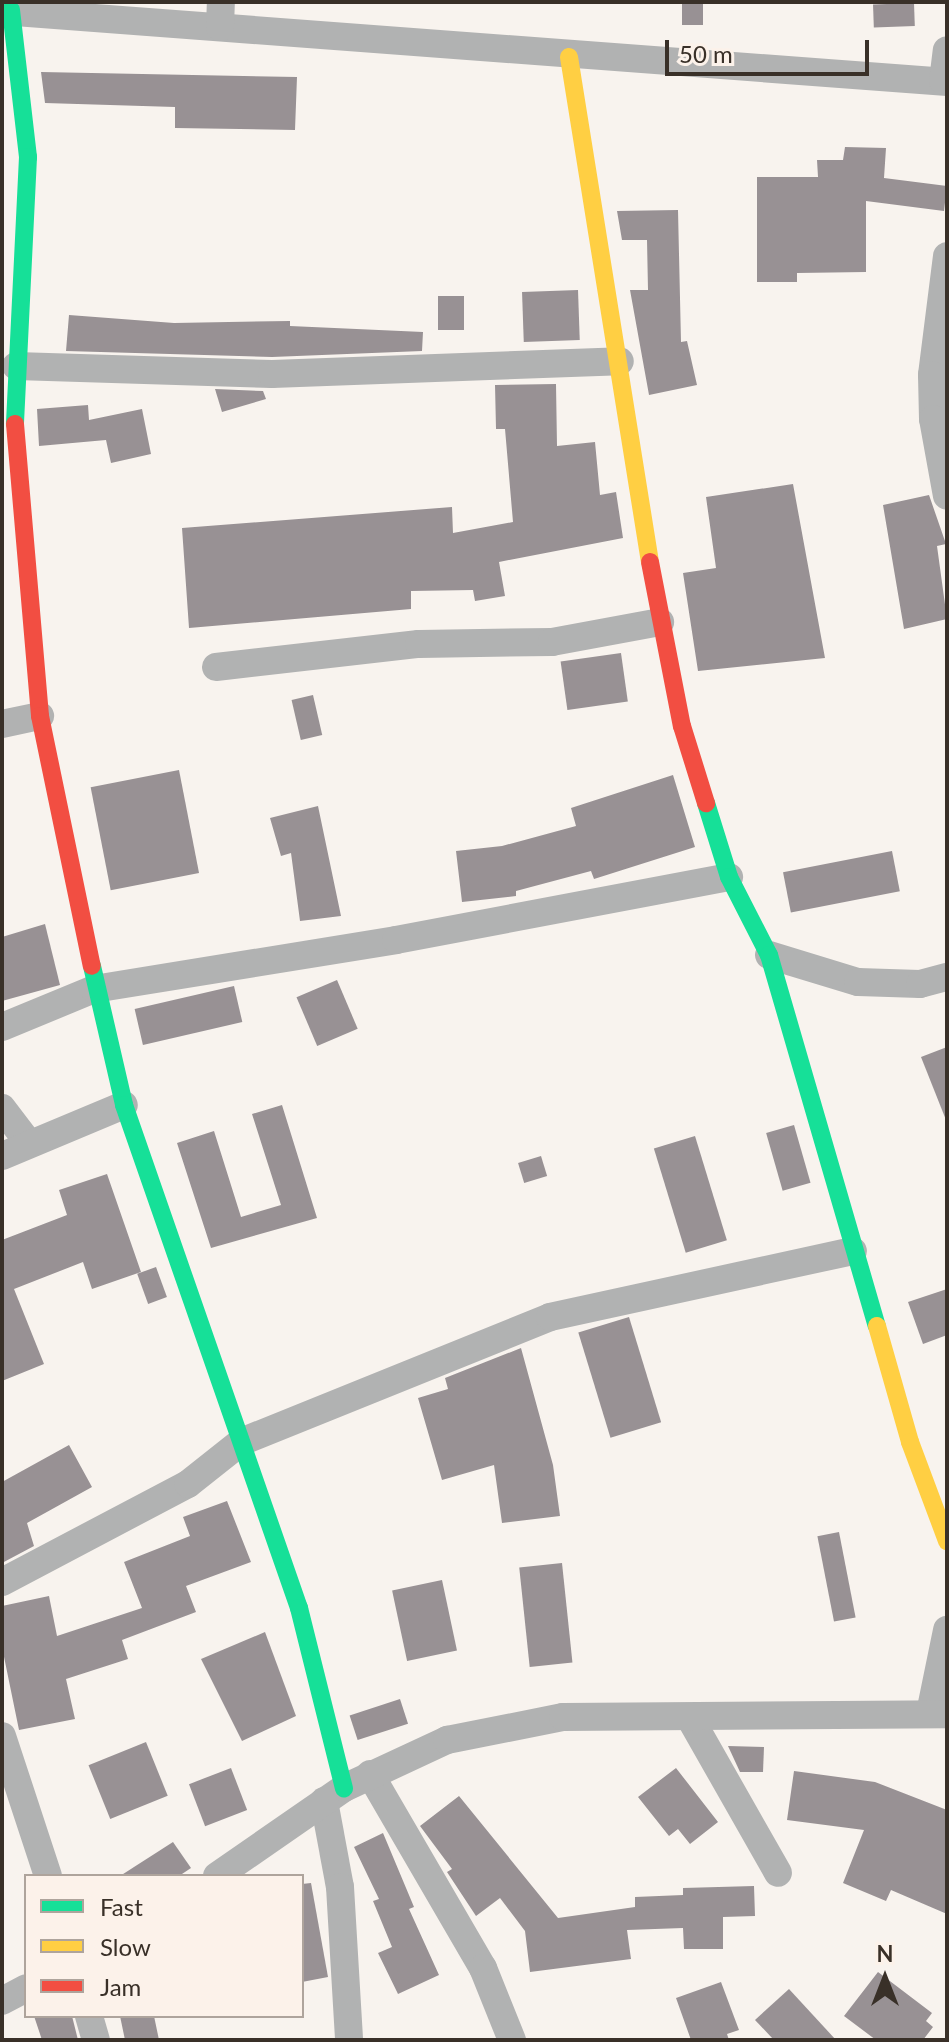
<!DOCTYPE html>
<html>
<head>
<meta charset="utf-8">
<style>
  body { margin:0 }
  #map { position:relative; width:949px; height:2042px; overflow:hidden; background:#f8f3ee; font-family:Lato,sans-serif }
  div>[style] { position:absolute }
  .building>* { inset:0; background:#989194; transform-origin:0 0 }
  .street>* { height:28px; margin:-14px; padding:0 14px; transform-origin:14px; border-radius:14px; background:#b1b2b2 }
  .fast>* { height:18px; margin:-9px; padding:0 9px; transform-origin:9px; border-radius:9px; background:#16e098 }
  .slow>* { height:18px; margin:-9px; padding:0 9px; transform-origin:9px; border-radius:9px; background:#ffcf43 }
  .jam>* { height:18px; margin:-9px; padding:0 9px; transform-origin:9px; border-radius:9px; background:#f24e42 }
  span { translate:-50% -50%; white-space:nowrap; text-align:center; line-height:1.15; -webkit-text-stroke:8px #fcf2ea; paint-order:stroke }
  .frame { position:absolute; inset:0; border:4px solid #393028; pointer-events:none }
  .legend { position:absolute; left:24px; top:1874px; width:280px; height:144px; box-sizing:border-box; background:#fcf2ea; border:2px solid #aea49c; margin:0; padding:10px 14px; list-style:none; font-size:24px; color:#393028 }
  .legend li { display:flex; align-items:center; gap:16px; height:40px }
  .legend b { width:40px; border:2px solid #aea49c }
  .north { position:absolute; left:845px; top:1938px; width:80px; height:80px; -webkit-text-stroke:6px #fcf2ea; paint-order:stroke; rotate:0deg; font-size:22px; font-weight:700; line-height:32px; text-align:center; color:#393028 }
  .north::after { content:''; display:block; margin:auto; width:28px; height:36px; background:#393028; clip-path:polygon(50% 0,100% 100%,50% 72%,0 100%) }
  .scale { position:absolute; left:665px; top:40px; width:204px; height:36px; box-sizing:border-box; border:4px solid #393028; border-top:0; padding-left:10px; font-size:24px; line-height:28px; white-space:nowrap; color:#393028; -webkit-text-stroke:6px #fcf2ea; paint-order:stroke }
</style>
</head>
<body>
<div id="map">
  <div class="building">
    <i style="left:682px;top:2px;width:21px;height:23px"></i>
    <i style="left:914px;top:3px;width:23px;height:41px;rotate:88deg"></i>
    <i style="clip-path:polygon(41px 72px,297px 77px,295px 130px,175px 128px,175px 107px,45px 103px)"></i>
    <i style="clip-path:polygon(845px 147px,886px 148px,884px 178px,947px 186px,944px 211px,866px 201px,866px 272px,797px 273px,797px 282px,757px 282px,757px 177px,818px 177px,817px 160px,843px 160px)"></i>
    <i style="clip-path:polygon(678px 210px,681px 342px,687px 341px,697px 385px,649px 395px,630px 290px,648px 290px,647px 240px,622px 240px,617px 211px)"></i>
    <i style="left:578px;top:290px;width:50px;height:56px;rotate:88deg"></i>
    <i style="left:438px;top:296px;width:26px;height:34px"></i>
    <i style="clip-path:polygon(69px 315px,174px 323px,290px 321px,290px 326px,423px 332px,422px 351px,272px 357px,66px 351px)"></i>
    <i style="clip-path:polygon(556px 384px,557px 446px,595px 442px,600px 495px,616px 492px,623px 538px,499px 562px,505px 596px,475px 601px,473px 590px,411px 591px,411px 609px,189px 628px,182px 528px,452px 507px,453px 533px,513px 522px,505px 429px,496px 429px,495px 385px)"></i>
    <i style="clip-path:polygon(215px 389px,263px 391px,266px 399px,222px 412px)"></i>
    <i style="clip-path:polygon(88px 405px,89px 420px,142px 409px,151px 454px,111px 463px,106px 440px,39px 446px,37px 409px)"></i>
    <i style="clip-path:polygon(793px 484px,825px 658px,698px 671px,683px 573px,716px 568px,706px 497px)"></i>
    <i style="clip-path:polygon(929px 495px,946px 544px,937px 546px,947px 619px,904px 629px,883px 505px)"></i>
    <i style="left:621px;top:653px;width:49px;height:61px;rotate:82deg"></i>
    <i style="left:313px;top:695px;width:41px;height:22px;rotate:77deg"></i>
    <i style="left:179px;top:770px;width:105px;height:90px;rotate:79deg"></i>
    <i style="clip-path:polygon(673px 775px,695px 847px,594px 879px,591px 871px,516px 891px,516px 896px,462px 902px,456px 851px,502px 846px,576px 826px,571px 808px)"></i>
    <i style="clip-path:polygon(318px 806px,341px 916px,300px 921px,291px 853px,281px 856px,270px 818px)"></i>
    <i style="left:892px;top:851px;width:41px;height:111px;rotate:79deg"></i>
    <i style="clip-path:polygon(45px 924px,60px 985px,2px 1001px,2px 937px)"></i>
    <i style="left:337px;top:980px;width:53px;height:44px;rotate:67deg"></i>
    <i style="left:234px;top:986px;width:37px;height:102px;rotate:77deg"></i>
    <i style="clip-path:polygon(947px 1047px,947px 1120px,946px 1120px,921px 1057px)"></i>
    <i style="clip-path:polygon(282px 1105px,317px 1218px,211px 1248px,177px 1143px,214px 1131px,241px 1217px,281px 1205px,252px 1114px)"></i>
    <i style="left:794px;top:1125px;width:60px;height:29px;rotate:74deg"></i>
    <i style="left:695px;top:1136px;width:109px;height:43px;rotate:73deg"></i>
    <i style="left:541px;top:1156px;width:21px;height:24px;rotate:73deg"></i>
    <i style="clip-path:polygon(107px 1174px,141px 1272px,92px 1289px,83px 1262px,14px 1289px,44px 1364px,2px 1381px,2px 1240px,67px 1215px,59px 1190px)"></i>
    <i style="left:156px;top:1267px;width:32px;height:20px;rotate:70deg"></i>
    <i style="clip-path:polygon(947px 1289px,947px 1335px,923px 1344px,908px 1302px)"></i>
    <i style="left:629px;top:1317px;width:110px;height:53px;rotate:73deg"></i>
    <i style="clip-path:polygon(521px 1348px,553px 1465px,560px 1516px,502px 1523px,494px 1465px,442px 1480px,418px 1398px,448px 1389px,445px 1378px)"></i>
    <i style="clip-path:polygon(69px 1445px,92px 1487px,27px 1523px,34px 1546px,2px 1563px,2px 1482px)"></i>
    <i style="clip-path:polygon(227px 1501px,251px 1562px,186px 1586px,196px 1612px,122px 1640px,128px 1659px,66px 1679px,75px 1719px,19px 1730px,2px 1647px,2px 1606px,49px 1596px,57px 1636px,142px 1608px,124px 1562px,190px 1536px,183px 1517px)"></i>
    <i style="left:839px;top:1532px;width:87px;height:22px;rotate:79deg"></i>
    <i style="left:562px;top:1563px;width:100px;height:43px;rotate:84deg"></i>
    <i style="left:442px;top:1580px;width:72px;height:51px;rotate:78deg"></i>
    <i style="clip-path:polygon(265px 1632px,296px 1716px,242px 1741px,201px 1659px)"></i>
    <i style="left:400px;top:1699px;width:26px;height:53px;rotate:72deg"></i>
    <i style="left:146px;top:1742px;width:58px;height:62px;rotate:68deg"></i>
    <i style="clip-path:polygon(728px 1746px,764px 1747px,763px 1772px,740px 1772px)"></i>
    <i style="left:231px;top:1768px;width:45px;height:45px;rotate:69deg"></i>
    <i style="clip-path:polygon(676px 1768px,718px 1822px,690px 1844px,678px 1829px,669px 1836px,638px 1797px)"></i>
    <i style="clip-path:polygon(794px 1771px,875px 1782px,947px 1810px,947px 1914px,891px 1890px,886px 1901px,843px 1883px,864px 1830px,787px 1820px)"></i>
    <i style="clip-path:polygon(459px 1796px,558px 1918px,635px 1907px,635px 1897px,683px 1895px,683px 1888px,754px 1886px,755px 1916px,723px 1917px,723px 1949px,684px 1949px,683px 1928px,627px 1930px,631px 1959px,530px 1972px,525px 1931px,500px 1898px,476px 1916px,447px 1872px,452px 1869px,420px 1826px)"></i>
    <i style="clip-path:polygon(383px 1833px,414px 1907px,409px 1909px,439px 1975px,398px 1994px,378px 1953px,392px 1947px,373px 1901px,379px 1899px,354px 1847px)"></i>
    <i style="clip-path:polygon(173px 1842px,191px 1868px,179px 1876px,120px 1876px)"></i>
    <i style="clip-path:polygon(311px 1883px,328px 1977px,302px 1982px,302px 1884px)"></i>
    <i style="clip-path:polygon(878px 1972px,932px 2013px,926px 2021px,933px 2027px,923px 2040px,876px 2040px,844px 2016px)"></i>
    <i style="clip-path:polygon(721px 1982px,739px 2030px,727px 2034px,729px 2040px,691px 2040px,676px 1998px)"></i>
    <i style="clip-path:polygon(789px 1989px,836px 2040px,774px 2040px,755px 2020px)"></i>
    <i style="clip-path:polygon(34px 2016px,72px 2016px,78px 2040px,42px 2040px)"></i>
    <i style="clip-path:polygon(120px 2016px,154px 2016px,159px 2040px,125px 2040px)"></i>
  </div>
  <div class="street">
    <i style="left:2px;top:11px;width:948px;rotate:4.3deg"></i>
    <i style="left:220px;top:27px;width:25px;rotate:-88deg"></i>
    <i style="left:943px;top:81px;width:31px;rotate:-83deg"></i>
    <i style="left:947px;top:256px;width:120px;rotate:97.2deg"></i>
    <i style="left:932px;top:375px;width:44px;rotate:88.7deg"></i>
    <i style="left:933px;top:419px;width:78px;rotate:79.7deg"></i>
    <i style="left:16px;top:366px;width:256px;rotate:1.8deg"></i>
    <i style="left:272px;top:374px;width:348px;rotate:-2.1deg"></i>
    <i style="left:216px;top:667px;width:204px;rotate:-6.5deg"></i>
    <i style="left:419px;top:644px;width:133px;rotate:-0.9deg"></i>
    <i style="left:552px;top:642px;width:110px;rotate:-10.5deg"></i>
    <i style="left:2px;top:724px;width:39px;rotate:-12deg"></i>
    <i style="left:769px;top:955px;width:93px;rotate:16.9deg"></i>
    <i style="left:858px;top:982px;width:62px;rotate:1.8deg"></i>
    <i style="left:920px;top:984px;width:28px;rotate:-15deg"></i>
    <i style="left:2px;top:1027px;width:100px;rotate:-22.4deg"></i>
    <i style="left:94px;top:989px;width:306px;rotate:-9.2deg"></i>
    <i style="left:396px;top:940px;width:339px;rotate:-10.7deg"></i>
    <i style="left:2px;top:1108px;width:43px;rotate:52.6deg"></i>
    <i style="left:2px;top:1156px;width:132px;rotate:-22.7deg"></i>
    <i style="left:2px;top:1582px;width:210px;rotate:-27.8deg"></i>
    <i style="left:188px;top:1484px;width:68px;rotate:-38.4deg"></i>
    <i style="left:241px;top:1442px;width:333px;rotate:-22deg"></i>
    <i style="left:550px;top:1317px;width:310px;rotate:-12.3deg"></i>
    <i style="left:930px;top:1713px;width:85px;rotate:-78.4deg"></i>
    <i style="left:690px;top:1718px;width:178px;rotate:60.4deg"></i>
    <i style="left:2px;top:1736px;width:147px;rotate:71.8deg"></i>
    <i style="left:370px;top:1774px;width:225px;rotate:59.8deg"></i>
    <i style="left:483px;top:1968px;width:78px;rotate:68.1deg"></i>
    <i style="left:324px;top:1801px;width:87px;rotate:79.5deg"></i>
    <i style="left:340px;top:1887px;width:153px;rotate:86.6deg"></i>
    <i style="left:217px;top:1876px;width:155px;rotate:-34.7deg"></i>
    <i style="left:344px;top:1788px;width:114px;rotate:-25deg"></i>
    <i style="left:447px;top:1740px;width:118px;rotate:-11.2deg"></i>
    <i style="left:563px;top:1717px;width:384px;rotate:-0.4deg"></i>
    <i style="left:2px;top:2001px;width:27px;rotate:-28deg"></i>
    <i style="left:89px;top:2016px;width:25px;rotate:74deg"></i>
  </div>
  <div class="fast">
    <i style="left:11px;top:10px;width:148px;rotate:83.4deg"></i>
    <i style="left:28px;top:157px;width:267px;rotate:92.8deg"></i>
    <i style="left:706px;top:803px;width:77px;rotate:72.7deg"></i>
    <i style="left:729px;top:877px;width:88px;rotate:62.9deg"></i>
    <i style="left:769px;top:955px;width:386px;rotate:73.8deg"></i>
    <i style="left:92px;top:966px;width:143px;rotate:77deg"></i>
    <i style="left:124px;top:1105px;width:533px;rotate:70.82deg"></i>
    <i style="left:299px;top:1608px;width:186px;rotate:76deg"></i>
  </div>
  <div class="slow">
    <i style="left:569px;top:57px;width:511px;rotate:80.89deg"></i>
    <i style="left:877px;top:1326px;width:121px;rotate:74.1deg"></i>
    <i style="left:910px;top:1442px;width:106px;rotate:69.5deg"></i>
  </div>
  <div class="jam">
    <i style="left:15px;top:424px;width:293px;rotate:85.1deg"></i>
    <i style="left:40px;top:716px;width:255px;rotate:78.3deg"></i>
    <i style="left:650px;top:562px;width:167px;rotate:79deg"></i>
    <i style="left:682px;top:726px;width:81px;rotate:72.7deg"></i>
  </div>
  <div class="frame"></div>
  <ul class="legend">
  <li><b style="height:10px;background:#16e098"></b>Fast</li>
  <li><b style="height:10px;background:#ffcf43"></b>Slow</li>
  <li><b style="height:10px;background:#f24e42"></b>Jam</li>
  </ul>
  <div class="north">N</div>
  <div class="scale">50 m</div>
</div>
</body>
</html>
